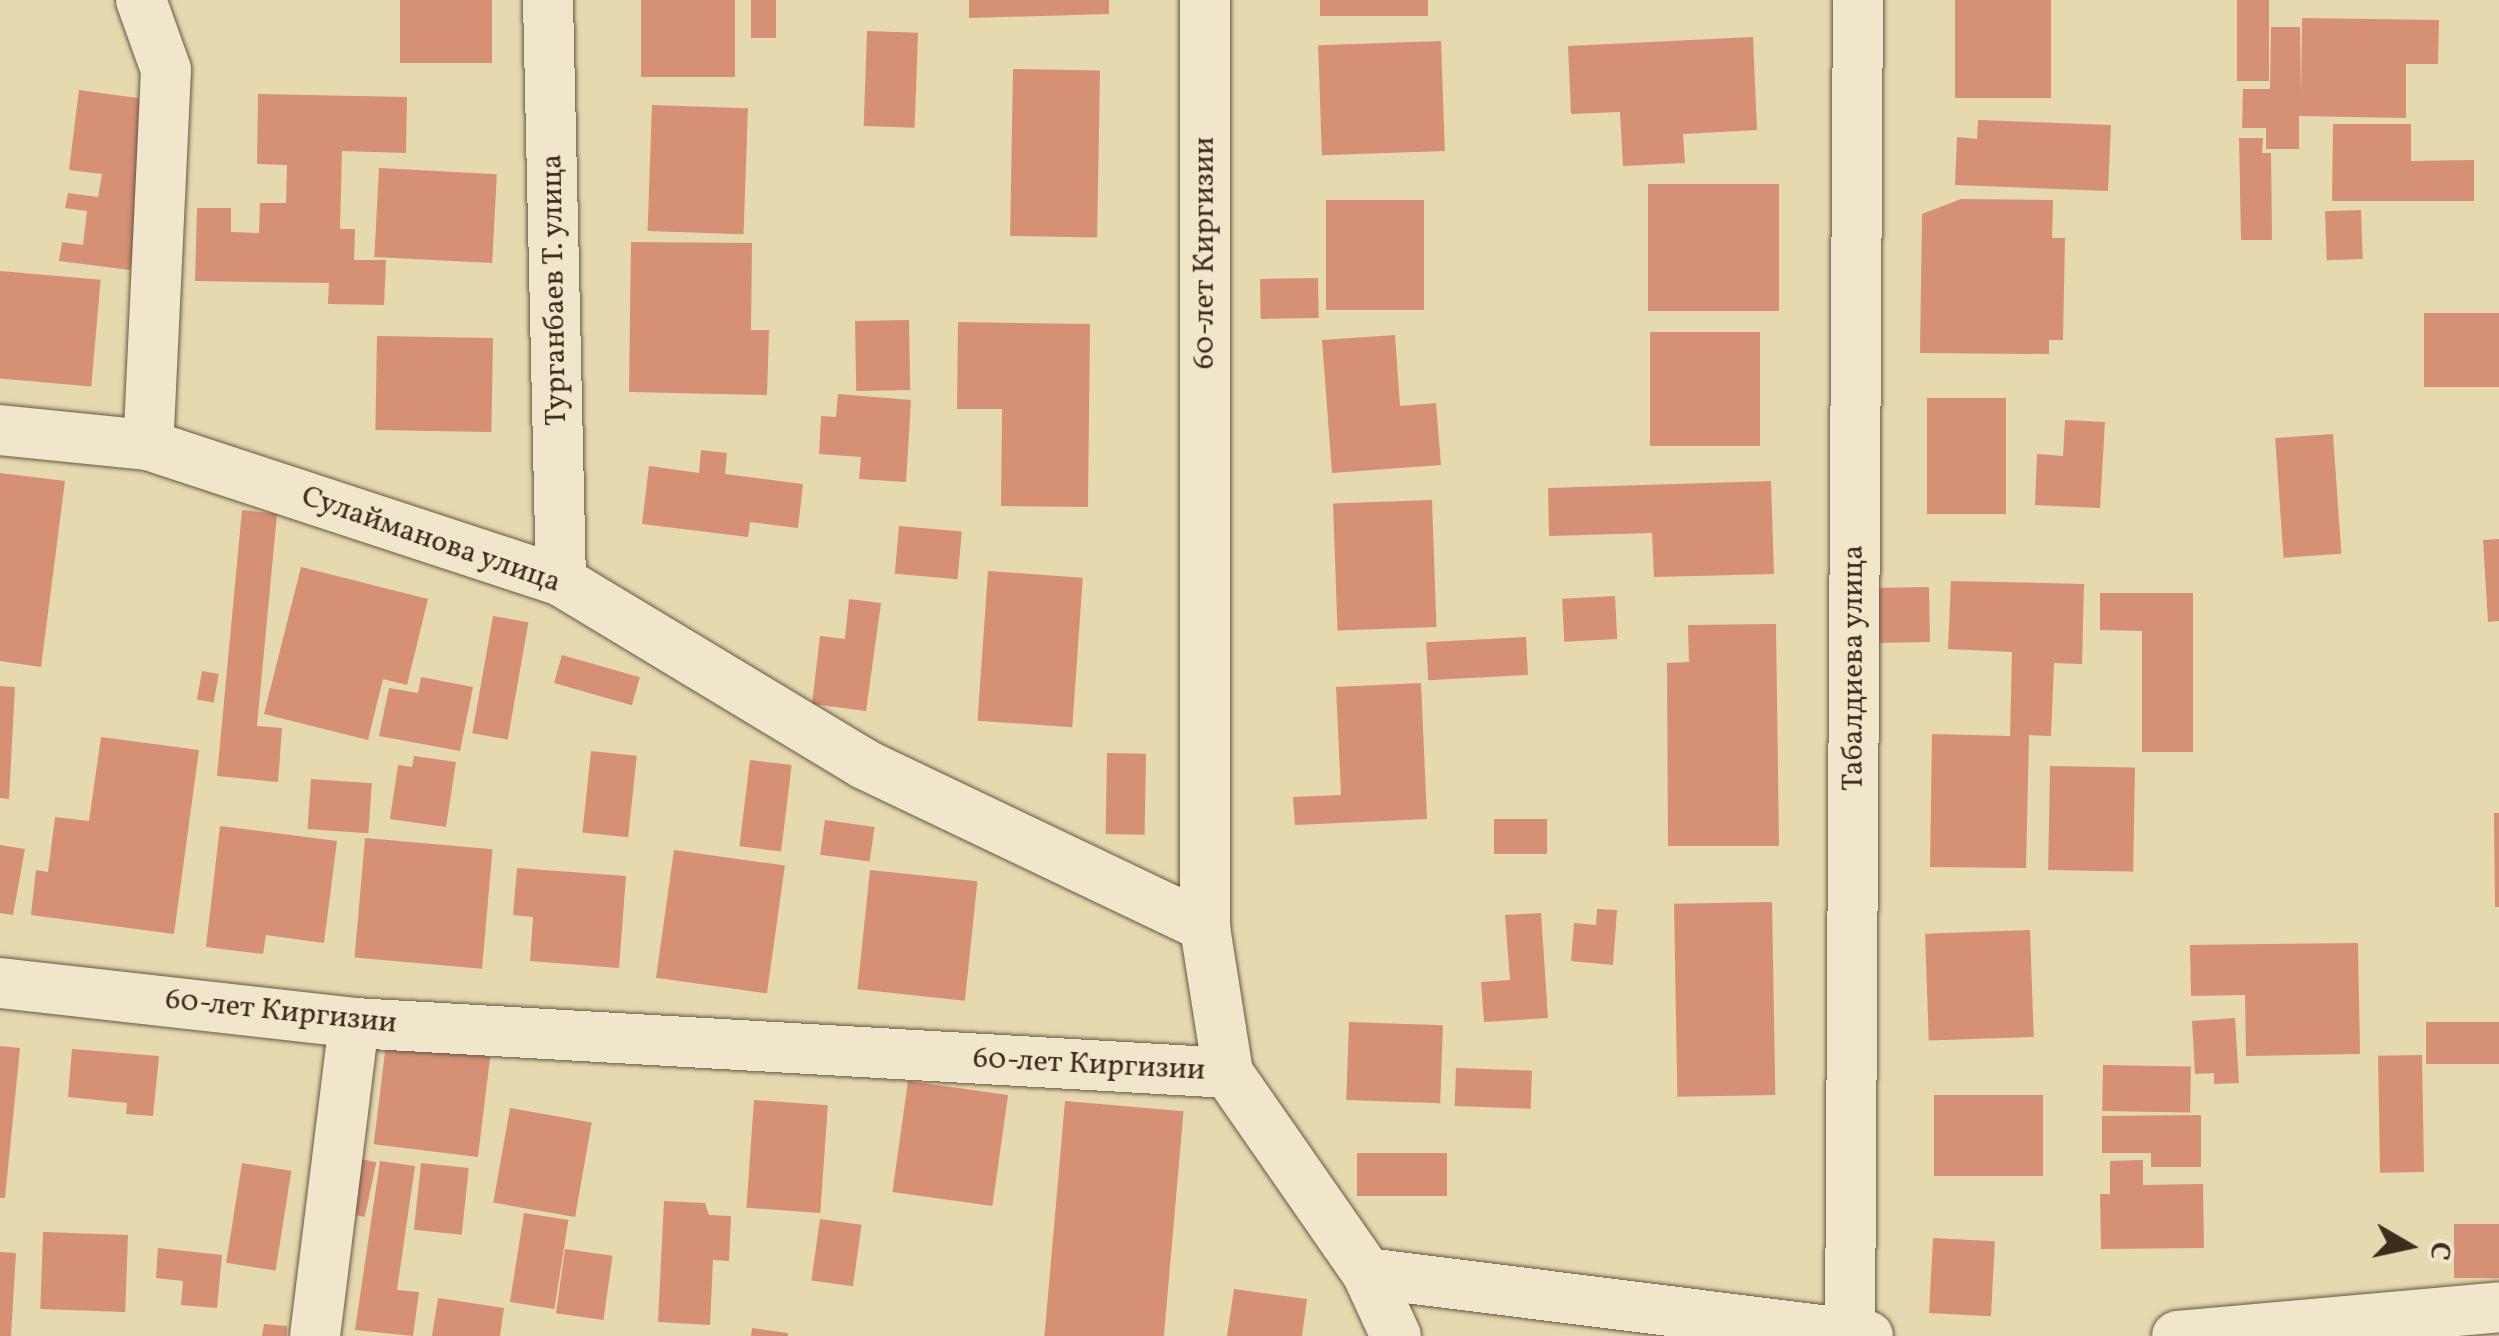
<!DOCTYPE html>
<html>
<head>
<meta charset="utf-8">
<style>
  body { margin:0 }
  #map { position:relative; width:2499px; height:1336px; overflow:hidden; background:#e6d9af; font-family:Vollkorn,serif }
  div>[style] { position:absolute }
  .building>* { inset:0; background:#d59076; transform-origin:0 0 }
  .roads { filter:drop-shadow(0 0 2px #685742) drop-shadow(0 0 2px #685742) }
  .minor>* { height:50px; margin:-25px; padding:0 25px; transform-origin:25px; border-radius:25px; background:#efe6cb }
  span { translate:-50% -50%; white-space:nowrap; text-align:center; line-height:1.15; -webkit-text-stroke:9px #efe6cb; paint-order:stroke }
  .street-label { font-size:30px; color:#3e2c1d }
  .north { position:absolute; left:2359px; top:1196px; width:100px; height:100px; -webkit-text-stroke:8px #efe6cb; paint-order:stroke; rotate:99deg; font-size:28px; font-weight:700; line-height:40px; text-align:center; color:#3e2c1d }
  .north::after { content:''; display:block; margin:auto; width:35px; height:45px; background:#3e2c1d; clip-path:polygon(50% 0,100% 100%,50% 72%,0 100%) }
</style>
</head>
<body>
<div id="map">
  <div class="building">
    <i style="left:400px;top:0;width:92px;height:63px"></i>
    <i style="left:641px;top:0;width:94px;height:77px"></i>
    <i style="left:751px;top:0;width:25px;height:38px"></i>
    <i style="clip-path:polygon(969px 0,1109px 0,1109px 14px,969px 18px)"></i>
    <i style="left:1320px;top:0;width:108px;height:16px"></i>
    <i style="left:1955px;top:0;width:96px;height:98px"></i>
    <i style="left:2237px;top:0;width:32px;height:81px"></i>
    <i style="clip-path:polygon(2302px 18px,2439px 20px,2438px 64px,2406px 64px,2406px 118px,2299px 116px,2299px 149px,2266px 149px,2266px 128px,2242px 128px,2243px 89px,2270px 89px,2271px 27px,2300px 27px,2301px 97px)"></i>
    <i style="left:867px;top:31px;width:51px;height:95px;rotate:2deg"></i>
    <i style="clip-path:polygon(1753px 37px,1757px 130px,1683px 134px,1685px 163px,1623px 166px,1620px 112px,1571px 114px,1568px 46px)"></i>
    <i style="left:1441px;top:41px;width:110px;height:123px;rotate:88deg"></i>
    <i style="left:1013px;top:69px;width:87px;height:167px;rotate:1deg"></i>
    <i style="clip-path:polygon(79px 90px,152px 100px,130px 270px,59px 261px,62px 242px,83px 245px,87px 211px,65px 208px,68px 193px,98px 197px,102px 174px,69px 170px)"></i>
    <i style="clip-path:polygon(258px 94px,407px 97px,406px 153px,342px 151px,340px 229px,355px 229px,354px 260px,386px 260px,384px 305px,328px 304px,329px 283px,195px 281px,197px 208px,231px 208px,231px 232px,259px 233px,260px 203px,286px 203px,287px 165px,257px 164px)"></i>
    <i style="left:652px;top:105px;width:96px;height:126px;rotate:2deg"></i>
    <i style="clip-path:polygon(1978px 120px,2111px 125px,2108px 191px,1955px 185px,1957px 137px,1977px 139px)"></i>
    <i style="clip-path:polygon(2333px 124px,2411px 124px,2411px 161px,2474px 160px,2474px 201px,2332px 201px)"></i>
    <i style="clip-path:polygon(2239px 138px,2263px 138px,2262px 153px,2271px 153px,2272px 240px,2241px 240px)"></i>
    <i style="left:379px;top:168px;width:118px;height:89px;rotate:3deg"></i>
    <i style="left:1779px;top:184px;width:127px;height:131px;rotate:90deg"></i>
    <i style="clip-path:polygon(1961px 199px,2053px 200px,2052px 238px,2065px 238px,2063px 340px,2049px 340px,2049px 354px,1920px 353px,1922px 214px)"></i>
    <i style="left:1326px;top:200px;width:98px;height:110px"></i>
    <i style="left:2361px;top:210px;width:49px;height:36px;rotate:88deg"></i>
    <i style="clip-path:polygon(631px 242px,752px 243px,751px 330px,769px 330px,767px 395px,629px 392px)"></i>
    <i style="left:0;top:271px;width:101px;height:107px;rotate:5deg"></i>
    <i style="left:1318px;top:278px;width:40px;height:58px;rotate:89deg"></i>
    <i style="left:2499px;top:313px;width:74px;height:75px;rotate:90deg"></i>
    <i style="left:909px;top:320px;width:70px;height:54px;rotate:89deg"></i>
    <i style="clip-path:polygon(958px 322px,1090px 324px,1088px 507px,1001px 506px,1002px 409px,957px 409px)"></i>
    <i style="left:1650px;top:332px;width:110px;height:114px"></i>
    <i style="clip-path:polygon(1395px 335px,1400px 406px,1436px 403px,1441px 465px,1332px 473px,1322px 340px)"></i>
    <i style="left:377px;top:336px;width:116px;height:94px;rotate:1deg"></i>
    <i style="clip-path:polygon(838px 394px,911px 400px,906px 482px,859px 479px,861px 457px,819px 454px,821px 416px,836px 417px)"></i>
    <i style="left:2006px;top:398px;width:116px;height:79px;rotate:90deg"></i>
    <i style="clip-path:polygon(2065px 420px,2105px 422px,2100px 508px,2035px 505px,2037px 454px,2063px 456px)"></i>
    <i style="left:2333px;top:434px;width:120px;height:58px;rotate:86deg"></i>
    <i style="clip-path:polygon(701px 450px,727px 453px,725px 474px,803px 484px,798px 528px,750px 522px,748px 537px,642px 524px,649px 466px,699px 473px)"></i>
    <i style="clip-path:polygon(0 473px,65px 481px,41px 667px,0 661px)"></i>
    <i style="clip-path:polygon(1771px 481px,1774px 574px,1654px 577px,1652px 533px,1549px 536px,1548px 488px)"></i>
    <i style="left:1432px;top:500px;width:127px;height:99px;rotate:88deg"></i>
    <i style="clip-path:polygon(242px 510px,277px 514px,257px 726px,282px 728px,278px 782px,217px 776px)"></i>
    <i style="left:899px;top:526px;width:63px;height:48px;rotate:5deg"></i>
    <i style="clip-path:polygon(2499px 539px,2499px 621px,2488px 622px,2483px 540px)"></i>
    <i style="clip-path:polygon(301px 567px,428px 599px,407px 685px,383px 679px,368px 740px,264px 714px)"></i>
    <i style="left:988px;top:571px;width:95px;height:150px;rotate:4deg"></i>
    <i style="clip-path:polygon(1951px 581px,2084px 584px,2082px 664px,2054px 663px,2051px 736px,2029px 735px,2026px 868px,1930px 867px,1932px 734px,2010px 736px,2012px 652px,1948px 649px)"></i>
    <i style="left:1929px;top:587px;width:55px;height:58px;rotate:89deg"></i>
    <i style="clip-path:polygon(2100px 593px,2193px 593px,2193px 752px,2142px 752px,2142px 631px,2100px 630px)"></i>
    <i style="left:1615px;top:596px;width:43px;height:53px;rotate:87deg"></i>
    <i style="clip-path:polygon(849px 599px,881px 603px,866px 711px,812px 704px,820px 636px,845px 639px)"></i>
    <i style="left:493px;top:616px;width:36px;height:119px;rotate:10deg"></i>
    <i style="clip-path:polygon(1776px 624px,1779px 846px,1668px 846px,1667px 663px,1689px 662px,1688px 625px)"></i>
    <i style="left:1526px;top:637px;width:38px;height:100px;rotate:87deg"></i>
    <i style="left:562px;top:655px;width:81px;height:29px;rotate:16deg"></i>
    <i style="left:202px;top:671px;width:17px;height:29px;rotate:10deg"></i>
    <i style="clip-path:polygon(421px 677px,473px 687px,460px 751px,379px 736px,389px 688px,418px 693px)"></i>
    <i style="clip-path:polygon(1421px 683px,1427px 819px,1295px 825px,1293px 797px,1341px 795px,1336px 687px)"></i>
    <i style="clip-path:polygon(0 686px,15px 687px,9px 799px,0 798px)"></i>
    <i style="clip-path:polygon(101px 737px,199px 750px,174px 934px,31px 915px,36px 870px,48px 872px,55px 817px,89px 821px)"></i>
    <i style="left:591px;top:751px;width:46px;height:82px;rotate:6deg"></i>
    <i style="left:1107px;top:753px;width:39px;height:81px;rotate:1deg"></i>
    <i style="clip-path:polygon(414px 756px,456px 762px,446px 827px,390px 819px,398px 765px,412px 767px)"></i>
    <i style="left:750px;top:760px;width:42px;height:87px;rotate:7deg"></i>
    <i style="left:2050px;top:766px;width:85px;height:104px;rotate:1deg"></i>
    <i style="left:311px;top:779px;width:61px;height:50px;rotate:4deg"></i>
    <i style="clip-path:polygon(2494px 813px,2499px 813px,2499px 907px,2495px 907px)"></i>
    <i style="left:1494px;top:819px;width:53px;height:35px"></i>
    <i style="left:825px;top:820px;width:50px;height:35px;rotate:8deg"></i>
    <i style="clip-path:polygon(220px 826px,337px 841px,324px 943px,266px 935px,263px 954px,206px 947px)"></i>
    <i style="left:365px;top:838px;width:128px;height:120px;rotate:5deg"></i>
    <i style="clip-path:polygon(0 845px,25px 849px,13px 915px,0 913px)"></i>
    <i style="left:674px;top:850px;width:112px;height:129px;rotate:8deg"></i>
    <i style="clip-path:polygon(517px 868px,626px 876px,619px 968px,530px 961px,533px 917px,513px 915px)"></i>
    <i style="left:870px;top:870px;width:108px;height:120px;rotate:6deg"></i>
    <i style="left:1772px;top:902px;width:193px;height:98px;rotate:89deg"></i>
    <i style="clip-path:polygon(1597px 909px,1617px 910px,1613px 965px,1571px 961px,1574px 923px,1596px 925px)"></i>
    <i style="clip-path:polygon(1541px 913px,1548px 1018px,1484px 1022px,1481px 982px,1510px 980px,1505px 915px)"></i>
    <i style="left:2030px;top:930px;width:107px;height:105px;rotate:88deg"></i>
    <i style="clip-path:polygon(2358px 943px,2360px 1054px,2246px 1056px,2245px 995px,2191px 996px,2190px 945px)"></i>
    <i style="clip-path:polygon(2235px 1018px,2239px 1083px,2214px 1084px,2214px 1073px,2195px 1074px,2192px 1021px)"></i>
    <i style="left:1349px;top:1022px;width:94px;height:78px;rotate:2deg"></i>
    <i style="left:2499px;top:1022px;width:42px;height:73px;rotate:90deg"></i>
    <i style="left:386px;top:1044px;width:105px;height:101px;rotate:7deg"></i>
    <i style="clip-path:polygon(0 1046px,20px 1048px,5px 1198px,0 1198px)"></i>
    <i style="clip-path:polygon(72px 1049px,159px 1056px,153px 1116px,126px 1114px,127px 1103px,68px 1097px)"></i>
    <i style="left:2422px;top:1055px;width:117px;height:44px;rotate:89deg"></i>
    <i style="left:2103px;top:1065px;width:88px;height:46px;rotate:1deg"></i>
    <i style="left:1456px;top:1068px;width:76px;height:38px;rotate:2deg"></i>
    <i style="left:908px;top:1081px;width:101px;height:112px;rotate:8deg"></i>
    <i style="left:1934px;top:1095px;width:109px;height:81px"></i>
    <i style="left:754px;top:1100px;width:74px;height:108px;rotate:4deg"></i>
    <i style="left:1065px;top:1101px;width:119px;height:236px;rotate:5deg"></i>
    <i style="left:510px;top:1108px;width:83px;height:96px;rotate:10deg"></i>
    <i style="clip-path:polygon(2201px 1115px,2201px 1167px,2151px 1167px,2151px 1153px,2102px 1153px,2102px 1116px)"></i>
    <i style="left:1357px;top:1153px;width:90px;height:43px"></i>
    <i style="left:347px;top:1156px;width:30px;height:56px;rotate:12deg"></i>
    <i style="clip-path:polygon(2143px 1160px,2143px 1185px,2203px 1184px,2204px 1248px,2101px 1249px,2100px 1194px,2110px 1194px,2110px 1161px)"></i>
    <i style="clip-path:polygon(380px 1161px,415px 1166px,397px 1290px,419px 1292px,413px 1336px,355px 1330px)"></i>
    <i style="left:242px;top:1163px;width:50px;height:101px;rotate:9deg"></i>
    <i style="left:421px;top:1163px;width:48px;height:67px;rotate:6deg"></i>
    <i style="clip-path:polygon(664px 1201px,705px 1203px,709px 1215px,731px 1216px,729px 1261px,713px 1260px,710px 1325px,658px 1322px)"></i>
    <i style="left:524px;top:1213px;width:45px;height:90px;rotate:9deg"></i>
    <i style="left:820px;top:1219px;width:42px;height:62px;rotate:8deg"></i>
    <i style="left:2499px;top:1224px;width:54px;height:45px;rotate:90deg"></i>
    <i style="left:43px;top:1232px;width:85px;height:77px;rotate:2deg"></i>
    <i style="left:1933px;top:1238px;width:62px;height:75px;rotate:3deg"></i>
    <i style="clip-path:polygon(158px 1248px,222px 1255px,217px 1308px,181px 1305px,183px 1281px,156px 1278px)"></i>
    <i style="left:565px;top:1249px;width:48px;height:65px;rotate:8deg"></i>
    <i style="clip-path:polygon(0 1252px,16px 1253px,11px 1336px,0 1336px)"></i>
    <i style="clip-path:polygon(1234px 1289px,1307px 1299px,1302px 1336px,1227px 1336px)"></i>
    <i style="clip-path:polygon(438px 1298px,504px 1308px,500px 1336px,432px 1336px)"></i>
    <i style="clip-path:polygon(264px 1324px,287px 1326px,287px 1336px,262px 1336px)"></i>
    <i style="clip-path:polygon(752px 1328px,788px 1333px,788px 1336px,751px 1336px)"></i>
  </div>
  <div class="roads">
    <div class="minor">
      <i style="left:141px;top:0;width:74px;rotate:70.3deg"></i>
      <i style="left:166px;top:70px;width:375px;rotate:92.7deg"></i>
      <i style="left:148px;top:445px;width:435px;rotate:18.2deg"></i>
      <i style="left:561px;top:581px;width:354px;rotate:31.1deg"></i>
      <i style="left:864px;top:764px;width:378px;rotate:25.5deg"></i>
      <i style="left:548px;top:0;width:581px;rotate:88.72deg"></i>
      <i style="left:0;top:430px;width:149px;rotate:5.8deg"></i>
      <i style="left:0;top:983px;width:356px;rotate:6.4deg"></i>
      <i style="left:354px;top:1023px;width:875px;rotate:3.27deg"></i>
      <i style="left:1228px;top:1073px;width:148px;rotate:-99deg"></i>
      <i style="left:1205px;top:927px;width:927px;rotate:-90deg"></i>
      <i style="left:1228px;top:1073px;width:244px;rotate:55.2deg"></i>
      <i style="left:1367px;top:1273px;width:69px;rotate:65.3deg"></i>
      <i style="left:1367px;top:1273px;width:505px;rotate:7.17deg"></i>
      <i style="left:315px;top:1336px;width:315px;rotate:-82.9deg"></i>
      <i style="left:1850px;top:1336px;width:1336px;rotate:-89.66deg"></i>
      <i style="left:2177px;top:1336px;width:323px;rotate:-5.1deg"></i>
    </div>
  </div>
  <div class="street-label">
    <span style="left:1205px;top:253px;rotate:-90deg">60-лет Киргизии</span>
    <span style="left:555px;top:290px;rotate:-91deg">Турганбаев Т. улица</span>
    <span style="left:431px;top:540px;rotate:19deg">Сулайманова улица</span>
    <span style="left:1854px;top:668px;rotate:-90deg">Табалдиева улица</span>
    <span style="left:281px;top:1012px;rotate:6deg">60-лет Киргизии</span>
    <span style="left:1089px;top:1065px;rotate:3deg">60-лет Киргизии</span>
  </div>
  <div class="north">С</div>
</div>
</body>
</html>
